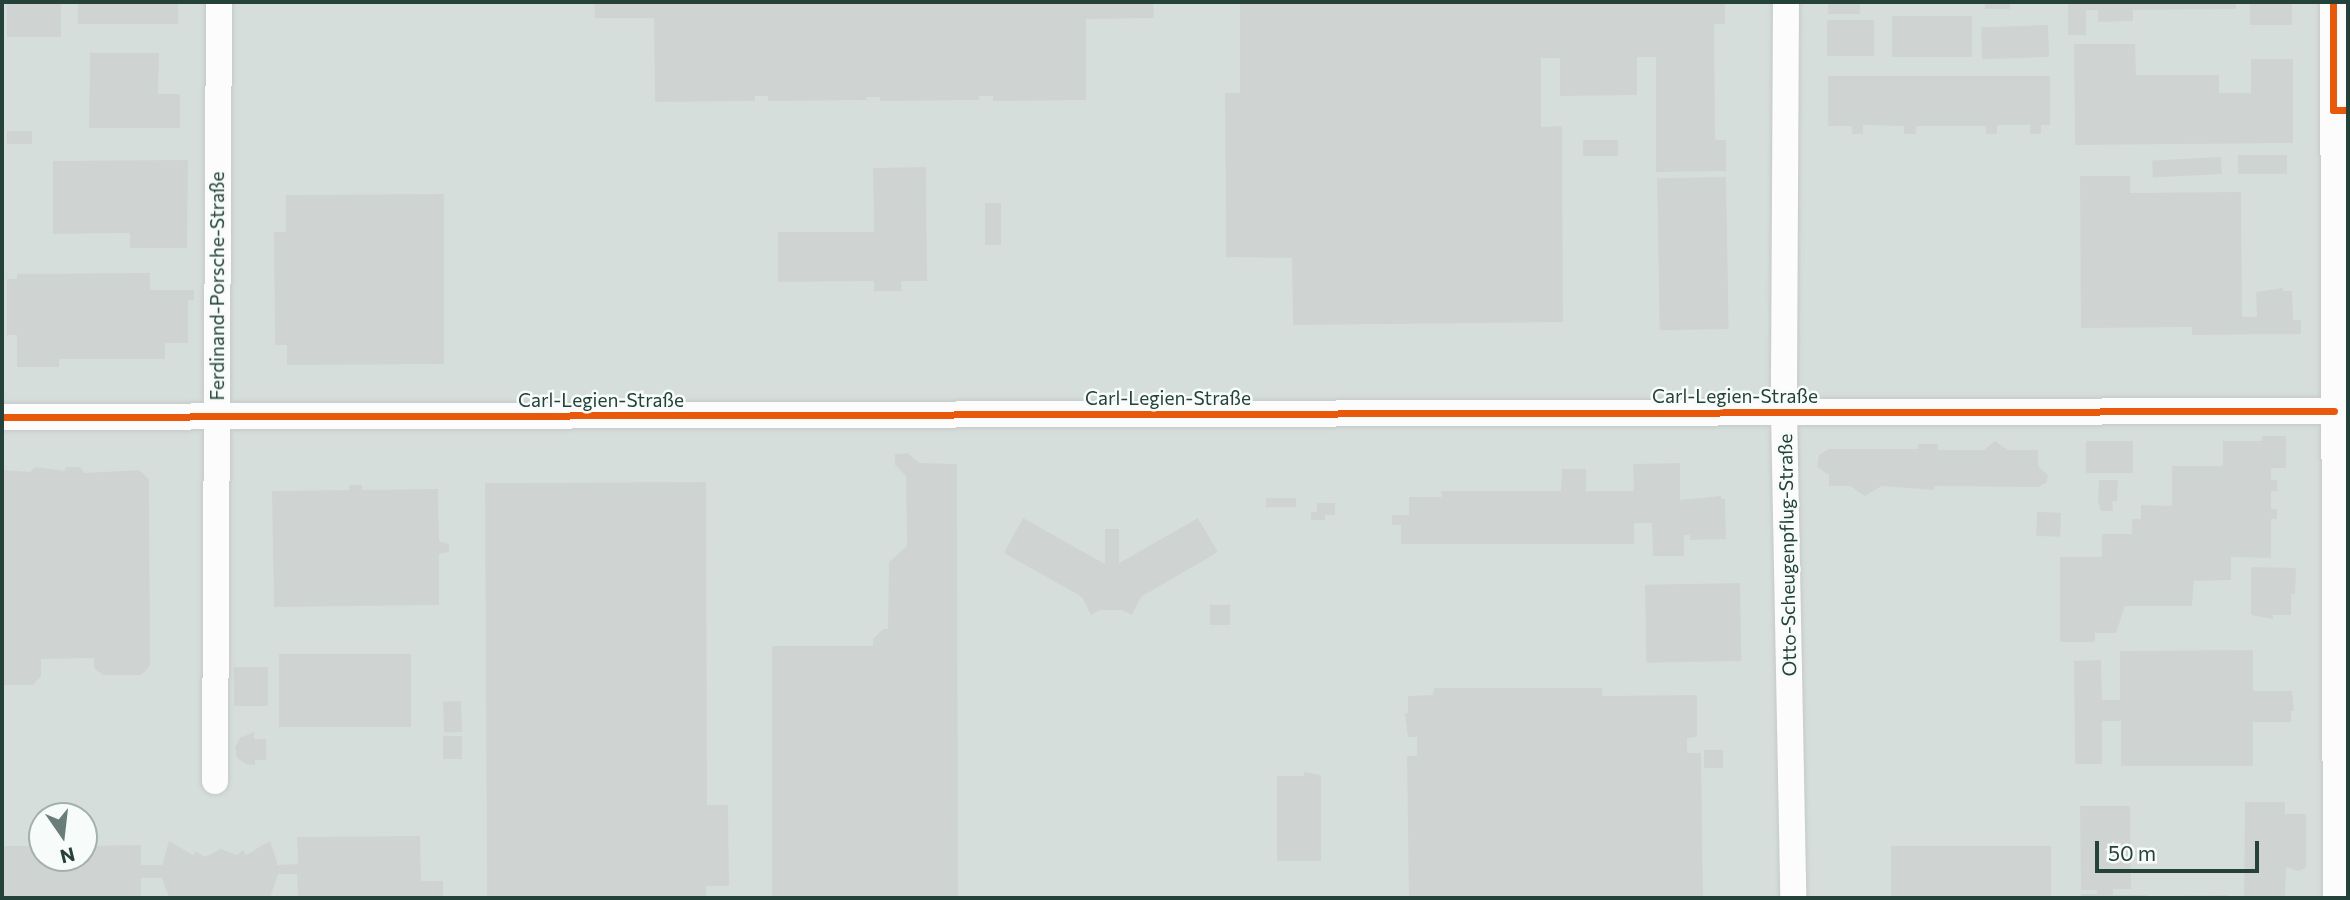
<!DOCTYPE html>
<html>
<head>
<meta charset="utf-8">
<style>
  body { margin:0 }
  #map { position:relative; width:2350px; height:900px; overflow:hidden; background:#e8edeb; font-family:Commissioner,sans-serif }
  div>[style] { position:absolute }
  .built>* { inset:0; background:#d6dedb }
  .building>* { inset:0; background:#cfd4d2; transform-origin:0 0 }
  .roads { filter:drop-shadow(0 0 2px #c5cac8) drop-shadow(0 0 2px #c5cac8) }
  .street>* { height:26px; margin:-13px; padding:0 13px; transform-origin:13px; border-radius:13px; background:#fcfcfc }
  .cycleway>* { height:7px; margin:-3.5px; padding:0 3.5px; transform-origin:3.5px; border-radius:3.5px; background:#e8590c }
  span { translate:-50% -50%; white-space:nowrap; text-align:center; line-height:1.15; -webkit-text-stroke:5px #f7fbf9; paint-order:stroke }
  .street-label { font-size:19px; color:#24423a }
  .frame { position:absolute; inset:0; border:4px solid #24423a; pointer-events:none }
  .north { position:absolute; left:28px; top:802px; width:70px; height:70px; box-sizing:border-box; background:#f7fbf9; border:2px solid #a3b1ad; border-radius:50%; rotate:166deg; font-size:19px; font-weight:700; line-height:28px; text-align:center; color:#24423a }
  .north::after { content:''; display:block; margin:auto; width:24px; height:32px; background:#697e78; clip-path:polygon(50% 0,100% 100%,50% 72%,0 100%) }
  .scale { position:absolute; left:2095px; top:841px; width:164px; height:32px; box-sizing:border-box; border:4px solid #24423a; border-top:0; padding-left:9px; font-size:21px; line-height:24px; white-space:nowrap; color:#24423a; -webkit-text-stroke:5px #f7fbf9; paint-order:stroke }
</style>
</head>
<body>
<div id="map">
  <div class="built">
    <i style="clip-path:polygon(evenodd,2px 2px,2348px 2px,2348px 898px,2px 898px,2px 2px,42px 816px,84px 816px,84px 858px,42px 858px,42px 816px)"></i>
  </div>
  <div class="building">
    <i style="left:7px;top:2px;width:54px;height:35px"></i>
    <i style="left:78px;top:2px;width:100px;height:22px"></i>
    <i style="clip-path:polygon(594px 2px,1153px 2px,1154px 18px,1086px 19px,1086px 100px,993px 101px,993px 96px,979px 96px,979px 100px,880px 101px,880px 97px,867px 97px,866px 100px,768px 101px,768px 96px,755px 96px,755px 101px,655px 102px,654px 18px,595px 18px)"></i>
    <i style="clip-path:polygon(1240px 2px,1725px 2px,1725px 24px,1714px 24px,1715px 140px,1726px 140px,1726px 171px,1656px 172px,1656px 57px,1637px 57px,1637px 95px,1560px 96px,1560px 58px,1541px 58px,1541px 127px,1562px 126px,1563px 322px,1293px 325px,1292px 258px,1226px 257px,1225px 93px,1240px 93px)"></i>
    <i style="left:1828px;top:2px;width:32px;height:12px"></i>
    <i style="left:1985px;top:2px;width:25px;height:7px"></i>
    <i style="clip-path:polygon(2068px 2px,2236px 2px,2236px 9px,2133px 10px,2133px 21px,2098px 22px,2098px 10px,2086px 10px,2086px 35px,2068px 35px)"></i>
    <i style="left:2250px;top:2px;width:42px;height:23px"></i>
    <i style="left:1972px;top:16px;width:41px;height:80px;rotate:90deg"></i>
    <i style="left:1827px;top:20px;width:47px;height:36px"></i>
    <i style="left:2048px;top:25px;width:32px;height:67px;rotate:88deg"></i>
    <i style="clip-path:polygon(2074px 44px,2135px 44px,2136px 75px,2219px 75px,2219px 93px,2251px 93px,2251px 59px,2293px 59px,2293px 143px,2075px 145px)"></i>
    <i style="clip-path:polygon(90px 53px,159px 53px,158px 94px,180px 94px,180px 128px,89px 128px)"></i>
    <i style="clip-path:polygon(1828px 76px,2050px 76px,2050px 125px,2041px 125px,2041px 134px,2030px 134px,2030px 125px,1997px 125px,1997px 134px,1986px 134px,1986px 126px,1916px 126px,1916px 134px,1904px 134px,1904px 126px,1863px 125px,1863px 134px,1852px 134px,1852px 126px,1828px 126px)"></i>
    <i style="left:7px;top:131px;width:25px;height:13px"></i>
    <i style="left:1583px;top:140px;width:35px;height:16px"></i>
    <i style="left:2238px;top:155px;width:49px;height:19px"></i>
    <i style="left:2221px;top:157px;width:17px;height:69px;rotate:87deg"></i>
    <i style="clip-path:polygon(188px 160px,187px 248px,130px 248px,130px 233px,53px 234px,53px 161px)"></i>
    <i style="clip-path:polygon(926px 167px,927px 281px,901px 281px,902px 291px,874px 291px,874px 281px,778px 282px,778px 232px,874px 232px,873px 168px)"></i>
    <i style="clip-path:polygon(2080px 176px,2130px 176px,2130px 193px,2241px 192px,2242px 317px,2257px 317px,2256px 292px,2283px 288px,2283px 291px,2292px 291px,2293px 320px,2301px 320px,2301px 334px,2192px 335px,2192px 327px,2081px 328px)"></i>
    <i style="left:1726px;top:177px;width:152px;height:69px;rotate:89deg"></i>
    <i style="clip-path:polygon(444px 194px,444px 364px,287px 365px,287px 345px,275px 345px,274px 232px,286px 232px,286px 195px)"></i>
    <i style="left:985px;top:203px;width:16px;height:42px"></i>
    <i style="clip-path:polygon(150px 273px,150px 290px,194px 290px,194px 300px,188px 300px,188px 343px,165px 343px,165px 359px,59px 359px,59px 367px,17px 367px,17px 335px,7px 335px,7px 279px,17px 279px,17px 274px)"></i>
    <i style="clip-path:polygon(2262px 436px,2286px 436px,2286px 468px,2271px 468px,2271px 480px,2277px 480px,2278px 491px,2271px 491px,2271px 509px,2277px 509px,2277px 519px,2271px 519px,2271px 558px,2231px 557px,2231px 580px,2194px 581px,2192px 606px,2125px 606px,2116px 633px,2095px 633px,2095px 642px,2060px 642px,2060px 557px,2102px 557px,2102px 534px,2132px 534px,2132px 519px,2141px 519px,2141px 505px,2172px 506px,2172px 466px,2223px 466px,2223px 441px,2262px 441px)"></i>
    <i style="clip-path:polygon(1995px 441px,2008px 450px,2038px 450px,2038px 466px,2048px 475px,2046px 483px,2038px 487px,1934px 486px,1934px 490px,1882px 486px,1865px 496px,1850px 486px,1829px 486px,1829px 475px,1817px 467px,1819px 455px,1829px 449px,1918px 449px,1918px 444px,1938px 444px,1938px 450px,1984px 450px)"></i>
    <i style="left:2133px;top:441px;width:32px;height:47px;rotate:90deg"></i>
    <i style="clip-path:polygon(908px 453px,919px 463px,957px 464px,958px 898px,772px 898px,772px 646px,873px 646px,873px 639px,883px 629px,888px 629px,889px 562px,907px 546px,906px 476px,895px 465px,895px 454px)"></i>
    <i style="clip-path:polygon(1680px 463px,1680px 500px,1721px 496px,1721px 499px,1725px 499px,1726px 539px,1690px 540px,1690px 535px,1684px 535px,1684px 556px,1653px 556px,1652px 523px,1634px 523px,1634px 544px,1401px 544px,1401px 525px,1392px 525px,1392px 515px,1409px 515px,1409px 497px,1442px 497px,1441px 491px,1561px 491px,1562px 469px,1586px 469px,1586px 491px,1634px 491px,1633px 464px)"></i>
    <i style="clip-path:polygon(35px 467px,65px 471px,65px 467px,80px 467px,85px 473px,139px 470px,149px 479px,150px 666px,141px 675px,103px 675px,94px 668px,94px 658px,41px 659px,41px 676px,33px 685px,2px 685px,2px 470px,30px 472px)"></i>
    <i style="clip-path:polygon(2099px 480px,2118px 480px,2117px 501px,2112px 501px,2113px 511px,2101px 511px,2098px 501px)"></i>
    <i style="clip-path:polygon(706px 482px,707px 805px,728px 805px,729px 886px,706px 886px,706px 897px,487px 898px,485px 483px)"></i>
    <i style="clip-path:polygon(349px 485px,362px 485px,362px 490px,438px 489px,439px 541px,449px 544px,449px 552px,439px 554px,439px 605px,274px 607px,272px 491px,349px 490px)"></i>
    <i style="left:1296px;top:498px;width:9px;height:30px;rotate:90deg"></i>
    <i style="clip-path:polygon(1317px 503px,1335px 503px,1335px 515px,1325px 515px,1325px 520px,1311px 520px,1311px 512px,1317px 512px)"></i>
    <i style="left:2037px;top:512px;width:24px;height:24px;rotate:2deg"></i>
    <i style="clip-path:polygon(1023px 518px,1105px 564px,1105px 529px,1119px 529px,1119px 563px,1198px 518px,1218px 552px,1141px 597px,1132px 615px,1122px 610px,1100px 610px,1091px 615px,1082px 597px,1004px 553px)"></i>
    <i style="clip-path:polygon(2251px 567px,2296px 568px,2295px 594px,2291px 594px,2291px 615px,2273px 615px,2273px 619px,2251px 615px)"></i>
    <i style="left:1740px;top:583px;width:78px;height:95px;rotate:89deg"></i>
    <i style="left:1210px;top:605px;width:20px;height:20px"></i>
    <i style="clip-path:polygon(2253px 650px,2253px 691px,2292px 691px,2294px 711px,2291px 711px,2291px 722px,2253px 722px,2253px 766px,2121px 766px,2121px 721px,2102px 721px,2102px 764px,2075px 764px,2074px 661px,2101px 660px,2102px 700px,2120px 700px,2120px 651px)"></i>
    <i style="left:279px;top:654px;width:132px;height:73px"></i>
    <i style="left:234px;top:667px;width:34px;height:39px"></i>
    <i style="clip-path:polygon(1434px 688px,1602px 688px,1602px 696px,1697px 695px,1697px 737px,1687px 738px,1687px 753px,1701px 753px,1703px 898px,1409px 898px,1407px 756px,1417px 756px,1417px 737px,1408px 737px,1405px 713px,1408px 713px,1408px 696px,1433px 695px)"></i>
    <i style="left:461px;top:701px;width:31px;height:18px;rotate:88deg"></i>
    <i style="clip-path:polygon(254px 732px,254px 739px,266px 739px,266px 760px,255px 760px,255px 765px,246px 764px,237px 758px,235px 747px,240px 738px)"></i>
    <i style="left:462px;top:736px;width:23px;height:19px;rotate:90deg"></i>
    <i style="left:1704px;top:750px;width:19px;height:18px"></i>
    <i style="clip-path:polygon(1304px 772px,1321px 775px,1321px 861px,1277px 861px,1277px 776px,1304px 776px)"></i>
    <i style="clip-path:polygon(2245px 802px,2285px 802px,2285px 814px,2306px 814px,2306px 868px,2298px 871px,2286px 867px,2285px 898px,2244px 898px)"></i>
    <i style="clip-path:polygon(2080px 806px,2130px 806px,2131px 889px,2113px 889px,2113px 895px,2147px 895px,2147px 898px,2081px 898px,2081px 894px,2097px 894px,2097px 890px,2081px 890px)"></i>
    <i style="clip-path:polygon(420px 836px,421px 881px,443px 881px,443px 898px,298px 898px,297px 874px,278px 874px,270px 898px,169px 898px,162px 878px,141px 878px,141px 898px,2px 898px,2px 846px,42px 846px,42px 858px,84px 858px,84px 846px,141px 845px,141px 865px,162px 865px,169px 841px,193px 855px,196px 851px,205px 857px,221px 849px,237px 855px,243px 850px,246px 855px,270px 841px,278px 865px,298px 864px,297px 837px)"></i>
    <i style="left:1891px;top:846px;width:160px;height:52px"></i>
    <i style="clip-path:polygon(2229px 895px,2229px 898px,2168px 898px,2168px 896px)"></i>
  </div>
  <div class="roads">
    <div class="street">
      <i style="left:1786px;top:2px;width:409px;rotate:90.3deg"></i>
      <i style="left:1784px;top:411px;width:487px;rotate:88.9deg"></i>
      <i style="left:2333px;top:2px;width:896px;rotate:89.81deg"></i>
      <i style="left:2px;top:417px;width:2332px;rotate:-0.15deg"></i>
      <i style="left:215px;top:781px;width:779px;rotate:-89.71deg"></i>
    </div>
  </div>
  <div class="cycleway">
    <i style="left:2333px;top:2px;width:108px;rotate:90deg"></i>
    <i style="left:2333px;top:110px;width:15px"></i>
    <i style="left:2px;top:417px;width:2332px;rotate:-0.15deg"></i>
  </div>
  <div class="street-label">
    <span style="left:217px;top:286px;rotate:-90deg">Ferdinand-Porsche-Straße</span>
    <span style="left:1735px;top:396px">Carl-Legien-Straße</span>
    <span style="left:1168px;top:398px">Carl-Legien-Straße</span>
    <span style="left:601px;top:400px">Carl-Legien-Straße</span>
    <span style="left:1787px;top:555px;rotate:-91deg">Otto-Scheugenpflug-Straße</span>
  </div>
  <div class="frame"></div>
  <div class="north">N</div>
  <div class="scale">50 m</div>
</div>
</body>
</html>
